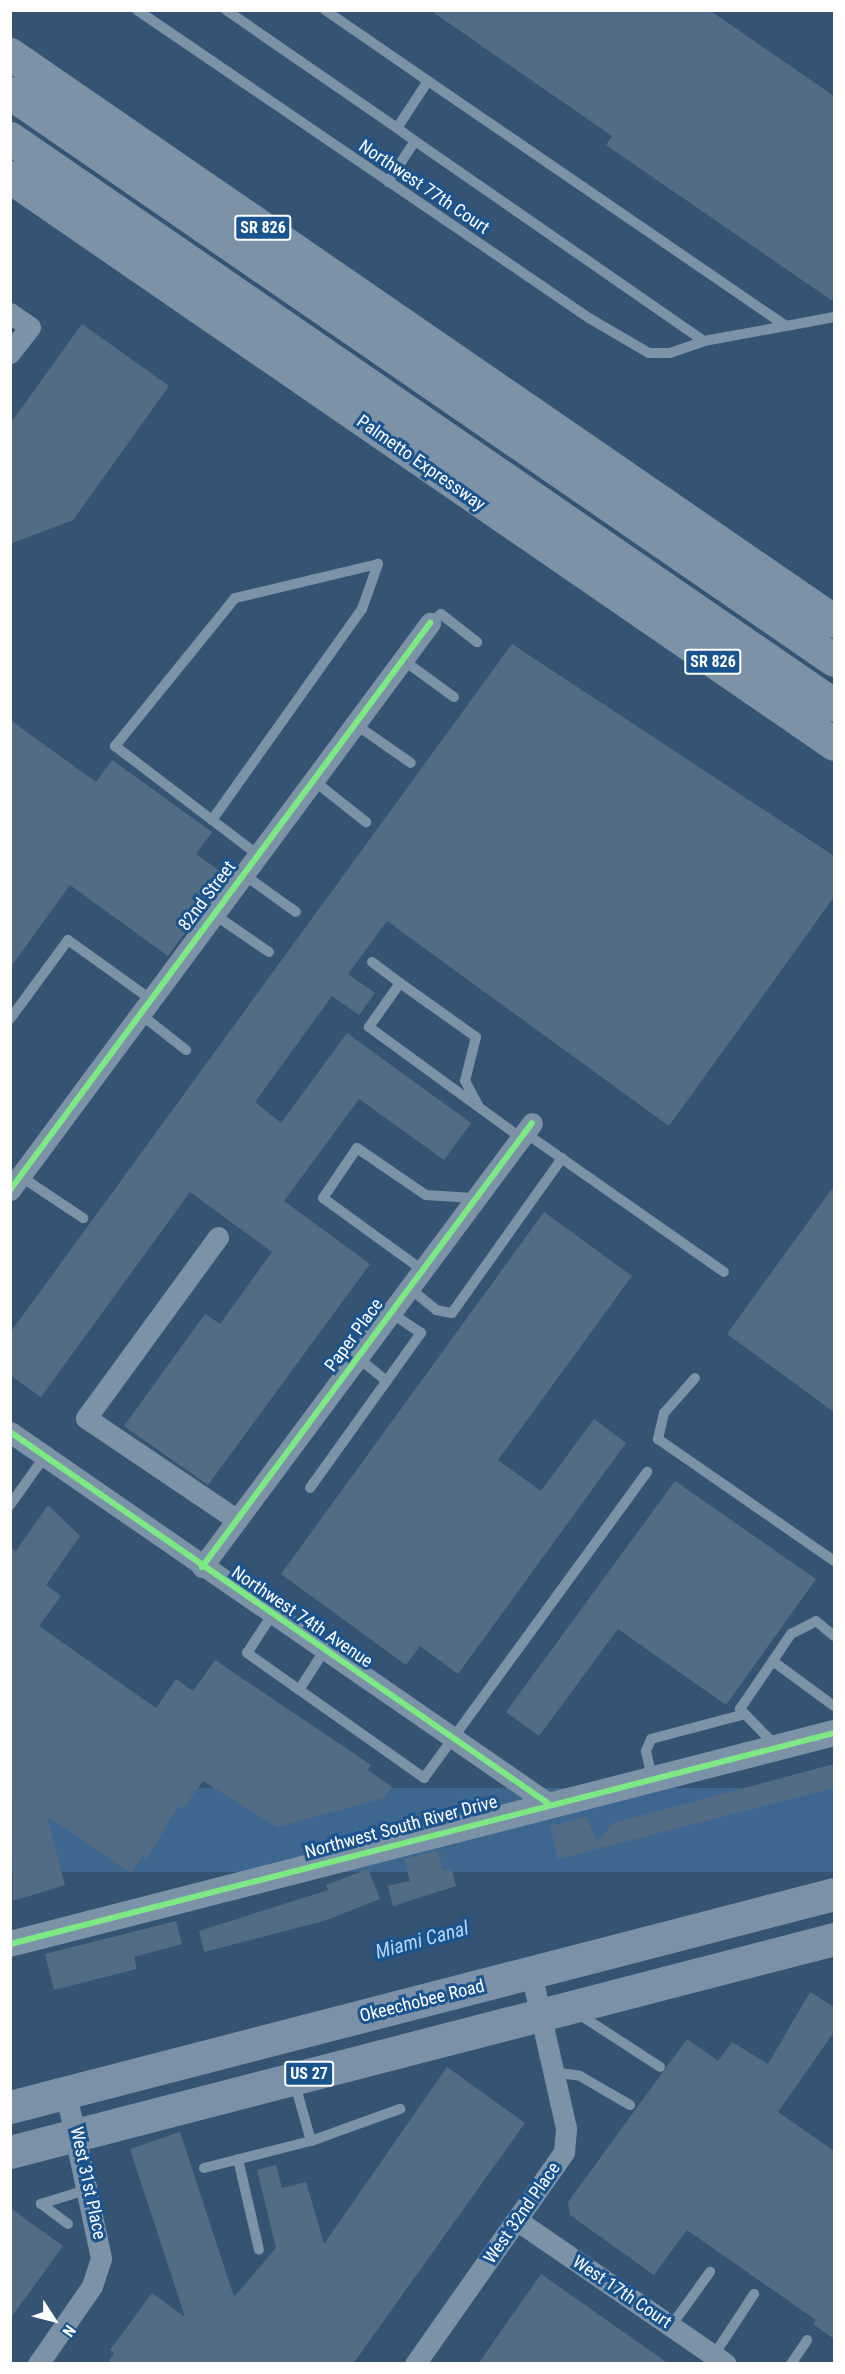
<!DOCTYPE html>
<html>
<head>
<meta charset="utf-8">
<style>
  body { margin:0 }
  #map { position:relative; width:845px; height:2374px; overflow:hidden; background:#355474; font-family:"Roboto Condensed",sans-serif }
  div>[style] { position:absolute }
  .water>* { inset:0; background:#3e6790; transform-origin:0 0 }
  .building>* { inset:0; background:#536c85 }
  .service>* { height:10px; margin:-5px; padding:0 5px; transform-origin:5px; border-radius:5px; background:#7c92a7 }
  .minor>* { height:21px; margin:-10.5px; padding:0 10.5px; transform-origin:10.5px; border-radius:10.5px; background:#7c92a7 }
  .tertiary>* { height:26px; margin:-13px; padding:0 13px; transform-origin:13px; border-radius:13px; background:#7c92a7 }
  .trunk>* { height:33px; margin:-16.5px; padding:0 16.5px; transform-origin:16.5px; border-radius:16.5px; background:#7c91a7 }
  .motorway>* { height:33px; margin:-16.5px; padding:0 16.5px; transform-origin:16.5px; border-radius:16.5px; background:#7d92a7 }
  .cycleway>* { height:6px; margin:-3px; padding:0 3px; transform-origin:3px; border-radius:3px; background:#7ce984 }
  span { translate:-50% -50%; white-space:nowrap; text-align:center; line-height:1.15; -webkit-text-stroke:6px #1a548f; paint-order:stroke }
  .shield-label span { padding:2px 4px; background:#1a548f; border:2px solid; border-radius:4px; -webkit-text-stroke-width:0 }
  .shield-label { font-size:16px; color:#fff; font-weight:700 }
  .street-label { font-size:18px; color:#fff }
  .water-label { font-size:20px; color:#b4d6f5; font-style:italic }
  .frame { position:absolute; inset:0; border:12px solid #fff; pointer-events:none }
  .north { position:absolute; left:24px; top:2290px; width:60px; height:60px; -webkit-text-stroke:4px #1a548f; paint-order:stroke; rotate:126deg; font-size:16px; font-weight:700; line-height:24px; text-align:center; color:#fff }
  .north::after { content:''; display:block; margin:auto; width:21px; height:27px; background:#fff; clip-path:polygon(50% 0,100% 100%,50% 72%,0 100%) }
</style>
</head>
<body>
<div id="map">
  <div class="water">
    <i style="left:834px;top:1788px;width:84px;height:851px;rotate:90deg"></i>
  </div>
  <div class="building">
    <i style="clip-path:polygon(430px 10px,709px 10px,834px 96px,834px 302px,606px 145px,612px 136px)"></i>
    <i style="clip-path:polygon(82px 324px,169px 386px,73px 520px,10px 544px,10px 424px)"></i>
    <i style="clip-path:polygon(512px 644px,834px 856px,834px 897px,669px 1126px,387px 921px,348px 974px,375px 993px,359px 1015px,332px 996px,255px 1102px,281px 1123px,347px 1033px,471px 1123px,444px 1160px,359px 1099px,284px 1201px,370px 1264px,208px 1485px,124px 1426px,205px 1314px,220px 1324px,272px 1252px,190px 1192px,41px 1397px,10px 1375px,10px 1333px)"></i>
    <i style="clip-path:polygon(10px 720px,96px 782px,112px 760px,212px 832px,196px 854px,227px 876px,168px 956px,70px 885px,10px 968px)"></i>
    <i style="clip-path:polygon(834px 1186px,834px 1412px,727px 1334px)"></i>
    <i style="clip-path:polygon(544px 1212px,632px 1276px,498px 1460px,541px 1491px,594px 1419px,626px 1443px,458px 1674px,420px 1646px,406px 1665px,281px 1574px)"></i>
    <i style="clip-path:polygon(675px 1481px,816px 1579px,726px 1705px,618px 1629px,539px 1736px,506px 1712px)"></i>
    <i style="clip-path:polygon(48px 1505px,80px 1536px,46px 1585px,61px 1596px,39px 1626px,156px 1708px,176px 1679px,193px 1691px,215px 1660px,371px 1765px,368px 1770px,392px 1787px,384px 1798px,277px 1827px,203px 1781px,183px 1809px,178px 1806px,147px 1859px,142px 1856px,131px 1873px,47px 1816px,65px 1885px,13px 1901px,10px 1546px,16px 1551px)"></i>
    <i style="clip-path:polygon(834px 1764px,834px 1788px,558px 1859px,550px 1826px,587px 1817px,597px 1843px,613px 1823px)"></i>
    <i style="clip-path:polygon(438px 1851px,443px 1871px,452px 1869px,456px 1886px,393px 1906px,388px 1886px,410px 1881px,404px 1859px)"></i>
    <i style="clip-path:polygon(368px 1869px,380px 1899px,324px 1921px,204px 1952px,199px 1931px,328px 1890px,326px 1885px)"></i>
    <i style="clip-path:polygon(176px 1921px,182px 1944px,134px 1957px,137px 1969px,54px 1990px,45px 1954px)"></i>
    <i style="clip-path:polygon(810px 1992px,834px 2007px,834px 2032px,778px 2112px,834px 2151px,834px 2339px,813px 2324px,816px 2320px,687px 2230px,654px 2275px,570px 2215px,568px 2202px,687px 2039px,718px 2061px,732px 2042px,768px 2064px)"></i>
    <i style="clip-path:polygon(447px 2067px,525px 2123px,353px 2364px,107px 2364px,114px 2353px,110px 2350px,152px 2293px,185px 2317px,130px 2149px,180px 2132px,234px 2297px,276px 2248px,257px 2170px,276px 2165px,282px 2188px,306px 2182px,324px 2244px)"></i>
    <i style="clip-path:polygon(10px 2208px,63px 2246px,10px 2319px)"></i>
    <i style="clip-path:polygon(541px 2274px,669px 2364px,478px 2364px)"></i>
  </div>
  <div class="service">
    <i style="left:137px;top:10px;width:547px;rotate:34.27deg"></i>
    <i style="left:589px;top:318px;width:69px;rotate:30.3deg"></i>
    <i style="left:649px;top:353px;width:21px"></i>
    <i style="left:670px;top:353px;width:36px;rotate:-19deg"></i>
    <i style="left:226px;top:10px;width:208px;rotate:34.6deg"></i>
    <i style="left:325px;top:10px;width:125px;rotate:34.6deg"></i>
    <i style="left:388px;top:182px;width:49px;rotate:-56.6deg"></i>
    <i style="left:415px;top:141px;width:351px;rotate:34.7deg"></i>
    <i style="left:704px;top:341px;width:83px;rotate:-10.4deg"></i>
    <i style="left:786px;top:326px;width:434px;rotate:-145.6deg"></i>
    <i style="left:428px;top:81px;width:56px;rotate:123.4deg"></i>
    <i style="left:397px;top:128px;width:22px;rotate:36deg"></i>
    <i style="left:786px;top:326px;width:49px;rotate:-10.6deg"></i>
    <i style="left:430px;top:623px;width:14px;rotate:-39deg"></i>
    <i style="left:441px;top:614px;width:46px;rotate:37.9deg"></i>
    <i style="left:403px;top:660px;width:63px;rotate:36deg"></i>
    <i style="left:355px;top:724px;width:68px;rotate:34.9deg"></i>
    <i style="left:313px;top:780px;width:68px;rotate:38.4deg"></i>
    <i style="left:212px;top:820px;width:259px;rotate:-54.6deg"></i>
    <i style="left:362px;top:609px;width:48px;rotate:-70.4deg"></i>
    <i style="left:378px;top:564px;width:147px;rotate:166.6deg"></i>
    <i style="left:235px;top:598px;width:191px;rotate:129deg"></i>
    <i style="left:115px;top:746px;width:178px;rotate:37.3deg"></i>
    <i style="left:243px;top:874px;width:65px;rotate:35.6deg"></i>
    <i style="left:212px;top:913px;width:69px;rotate:34.4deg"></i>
    <i style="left:372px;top:962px;width:35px;rotate:37deg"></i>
    <i style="left:139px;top:1013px;width:60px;rotate:38.2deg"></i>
    <i style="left:10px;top:1019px;width:98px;rotate:-53.7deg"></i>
    <i style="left:68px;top:940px;width:100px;rotate:35.6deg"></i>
    <i style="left:479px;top:1107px;width:30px;rotate:-118deg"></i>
    <i style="left:465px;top:1081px;width:45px;rotate:-76deg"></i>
    <i style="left:476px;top:1037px;width:93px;rotate:-144.6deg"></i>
    <i style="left:400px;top:983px;width:54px;rotate:125.2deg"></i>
    <i style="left:369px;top:1027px;width:187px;rotate:36.1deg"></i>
    <i style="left:524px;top:1132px;width:244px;rotate:35deg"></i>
    <i style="left:20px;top:1176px;width:76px;rotate:33.7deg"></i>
    <i style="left:421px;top:1269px;width:121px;rotate:-144.1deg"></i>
    <i style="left:323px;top:1198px;width:60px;rotate:-55.8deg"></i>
    <i style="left:357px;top:1148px;width:83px;rotate:34.3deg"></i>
    <i style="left:426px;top:1195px;width:47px;rotate:3.7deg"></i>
    <i style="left:408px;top:1287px;width:36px;rotate:39deg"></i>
    <i style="left:436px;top:1310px;width:16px;rotate:11deg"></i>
    <i style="left:452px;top:1313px;width:190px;rotate:-54.6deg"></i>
    <i style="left:357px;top:1357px;width:38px;rotate:39deg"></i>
    <i style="left:695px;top:1378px;width:47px;rotate:131.5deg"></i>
    <i style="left:664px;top:1413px;width:27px;rotate:103deg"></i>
    <i style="left:658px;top:1439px;width:214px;rotate:34.7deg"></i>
    <i style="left:310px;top:1488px;width:191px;rotate:-54.4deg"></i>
    <i style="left:421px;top:1333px;width:37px;rotate:-146deg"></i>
    <i style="left:10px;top:1505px;width:60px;rotate:-54.5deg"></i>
    <i style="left:272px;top:1615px;width:45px;rotate:123.3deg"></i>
    <i style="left:247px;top:1653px;width:217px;rotate:35.2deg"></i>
    <i style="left:424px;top:1778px;width:379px;rotate:-53.9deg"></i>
    <i style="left:774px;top:1662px;width:74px;rotate:36.3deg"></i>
    <i style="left:299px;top:1690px;width:46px;rotate:-57.3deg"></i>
    <i style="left:776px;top:1746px;width:52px;rotate:-134.2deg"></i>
    <i style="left:740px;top:1709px;width:91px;rotate:-55.8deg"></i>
    <i style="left:791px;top:1634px;width:28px;rotate:-27deg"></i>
    <i style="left:816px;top:1621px;width:23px;rotate:40deg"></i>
    <i style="left:652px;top:1779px;width:29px;rotate:-102deg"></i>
    <i style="left:646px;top:1751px;width:13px;rotate:-67deg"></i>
    <i style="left:651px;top:1739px;width:97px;rotate:-14.9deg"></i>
    <i style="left:577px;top:2013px;width:99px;rotate:33deg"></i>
    <i style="left:553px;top:2072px;width:27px;rotate:8deg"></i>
    <i style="left:580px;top:2076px;width:58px;rotate:30.1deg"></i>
    <i style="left:311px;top:2141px;width:95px;rotate:-19.8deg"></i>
    <i style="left:238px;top:2159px;width:93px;rotate:77deg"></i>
    <i style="left:204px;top:2168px;width:110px;rotate:-14.2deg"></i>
    <i style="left:311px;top:2141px;width:62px;rotate:-105.8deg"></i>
    <i style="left:68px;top:2224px;width:34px;rotate:-143deg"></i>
    <i style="left:41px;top:2204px;width:50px;rotate:-17.4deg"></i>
    <i style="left:671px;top:2326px;width:67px;rotate:-54.2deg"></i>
    <i style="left:714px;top:2355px;width:73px;rotate:-56.7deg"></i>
    <i style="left:791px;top:2364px;width:29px;rotate:-56deg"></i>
  </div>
  <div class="minor">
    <i style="left:10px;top:313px;width:24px;rotate:35deg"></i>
    <i style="left:30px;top:327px;width:33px;rotate:128deg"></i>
    <i style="left:10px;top:1190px;width:706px;rotate:-53.47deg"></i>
    <i style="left:218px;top:1237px;width:224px;rotate:126.1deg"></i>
    <i style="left:86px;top:1418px;width:182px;rotate:34deg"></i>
    <i style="left:10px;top:1432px;width:655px;rotate:34.61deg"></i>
    <i style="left:202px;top:1567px;width:553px;rotate:-53.38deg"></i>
    <i style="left:518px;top:2221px;width:252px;rotate:34.5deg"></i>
    <i style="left:38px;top:2364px;width:95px;rotate:-55.3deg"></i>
    <i style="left:92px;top:2286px;width:29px;rotate:-72deg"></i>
    <i style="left:101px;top:2258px;width:169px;rotate:-102deg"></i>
    <i style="left:415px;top:2364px;width:259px;rotate:-54.9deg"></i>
    <i style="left:564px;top:2152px;width:24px;rotate:-85deg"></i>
    <i style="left:566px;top:2128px;width:159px;rotate:-102.7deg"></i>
  </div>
  <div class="tertiary">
    <i style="left:10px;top:1944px;width:851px;rotate:-14.36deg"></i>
  </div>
  <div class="trunk">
    <i style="left:10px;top:2107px;width:851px;rotate:-14.49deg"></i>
    <i style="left:10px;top:2152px;width:851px;rotate:-14.49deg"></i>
  </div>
  <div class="motorway">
    <i style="left:10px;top:54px;width:1000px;rotate:34.53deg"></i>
    <i style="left:10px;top:93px;width:1000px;rotate:34.53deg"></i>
    <i style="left:10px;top:138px;width:1000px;rotate:34.53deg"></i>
    <i style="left:10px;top:177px;width:1000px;rotate:34.53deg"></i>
  </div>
  <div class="cycleway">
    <i style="left:10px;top:1190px;width:706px;rotate:-53.47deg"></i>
    <i style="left:10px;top:1432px;width:655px;rotate:34.61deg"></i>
    <i style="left:202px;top:1567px;width:553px;rotate:-53.38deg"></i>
    <i style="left:10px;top:1944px;width:851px;rotate:-14.36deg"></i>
  </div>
  <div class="shield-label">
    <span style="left:263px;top:228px">SR 826</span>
    <span style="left:713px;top:662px">SR 826</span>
    <span style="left:309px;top:2074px">US 27</span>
  </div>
  <div class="street-label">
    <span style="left:424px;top:187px;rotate:34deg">Northwest 77th Court</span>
    <span style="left:421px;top:463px;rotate:35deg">Palmetto Expressway</span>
    <span style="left:207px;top:896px;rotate:-53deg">82nd Street</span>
    <span style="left:354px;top:1335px;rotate:-54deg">Paper Place</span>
    <span style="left:302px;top:1617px;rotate:34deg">Northwest 74th Avenue</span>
    <span style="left:401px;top:1827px;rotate:-15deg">Northwest South River Drive</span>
    <span style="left:422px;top:2001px;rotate:-14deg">Okeechobee Road</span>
    <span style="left:88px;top:2183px;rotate:78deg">West 31st Place</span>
    <span style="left:522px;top:2213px;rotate:-55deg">West 32nd Place</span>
    <span style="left:622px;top:2292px;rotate:34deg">West 17th Court</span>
  </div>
  <div class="water-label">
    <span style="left:422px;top:1940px;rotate:-15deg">Miami Canal</span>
  </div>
  <div class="frame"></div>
  <div class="north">N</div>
</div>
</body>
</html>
